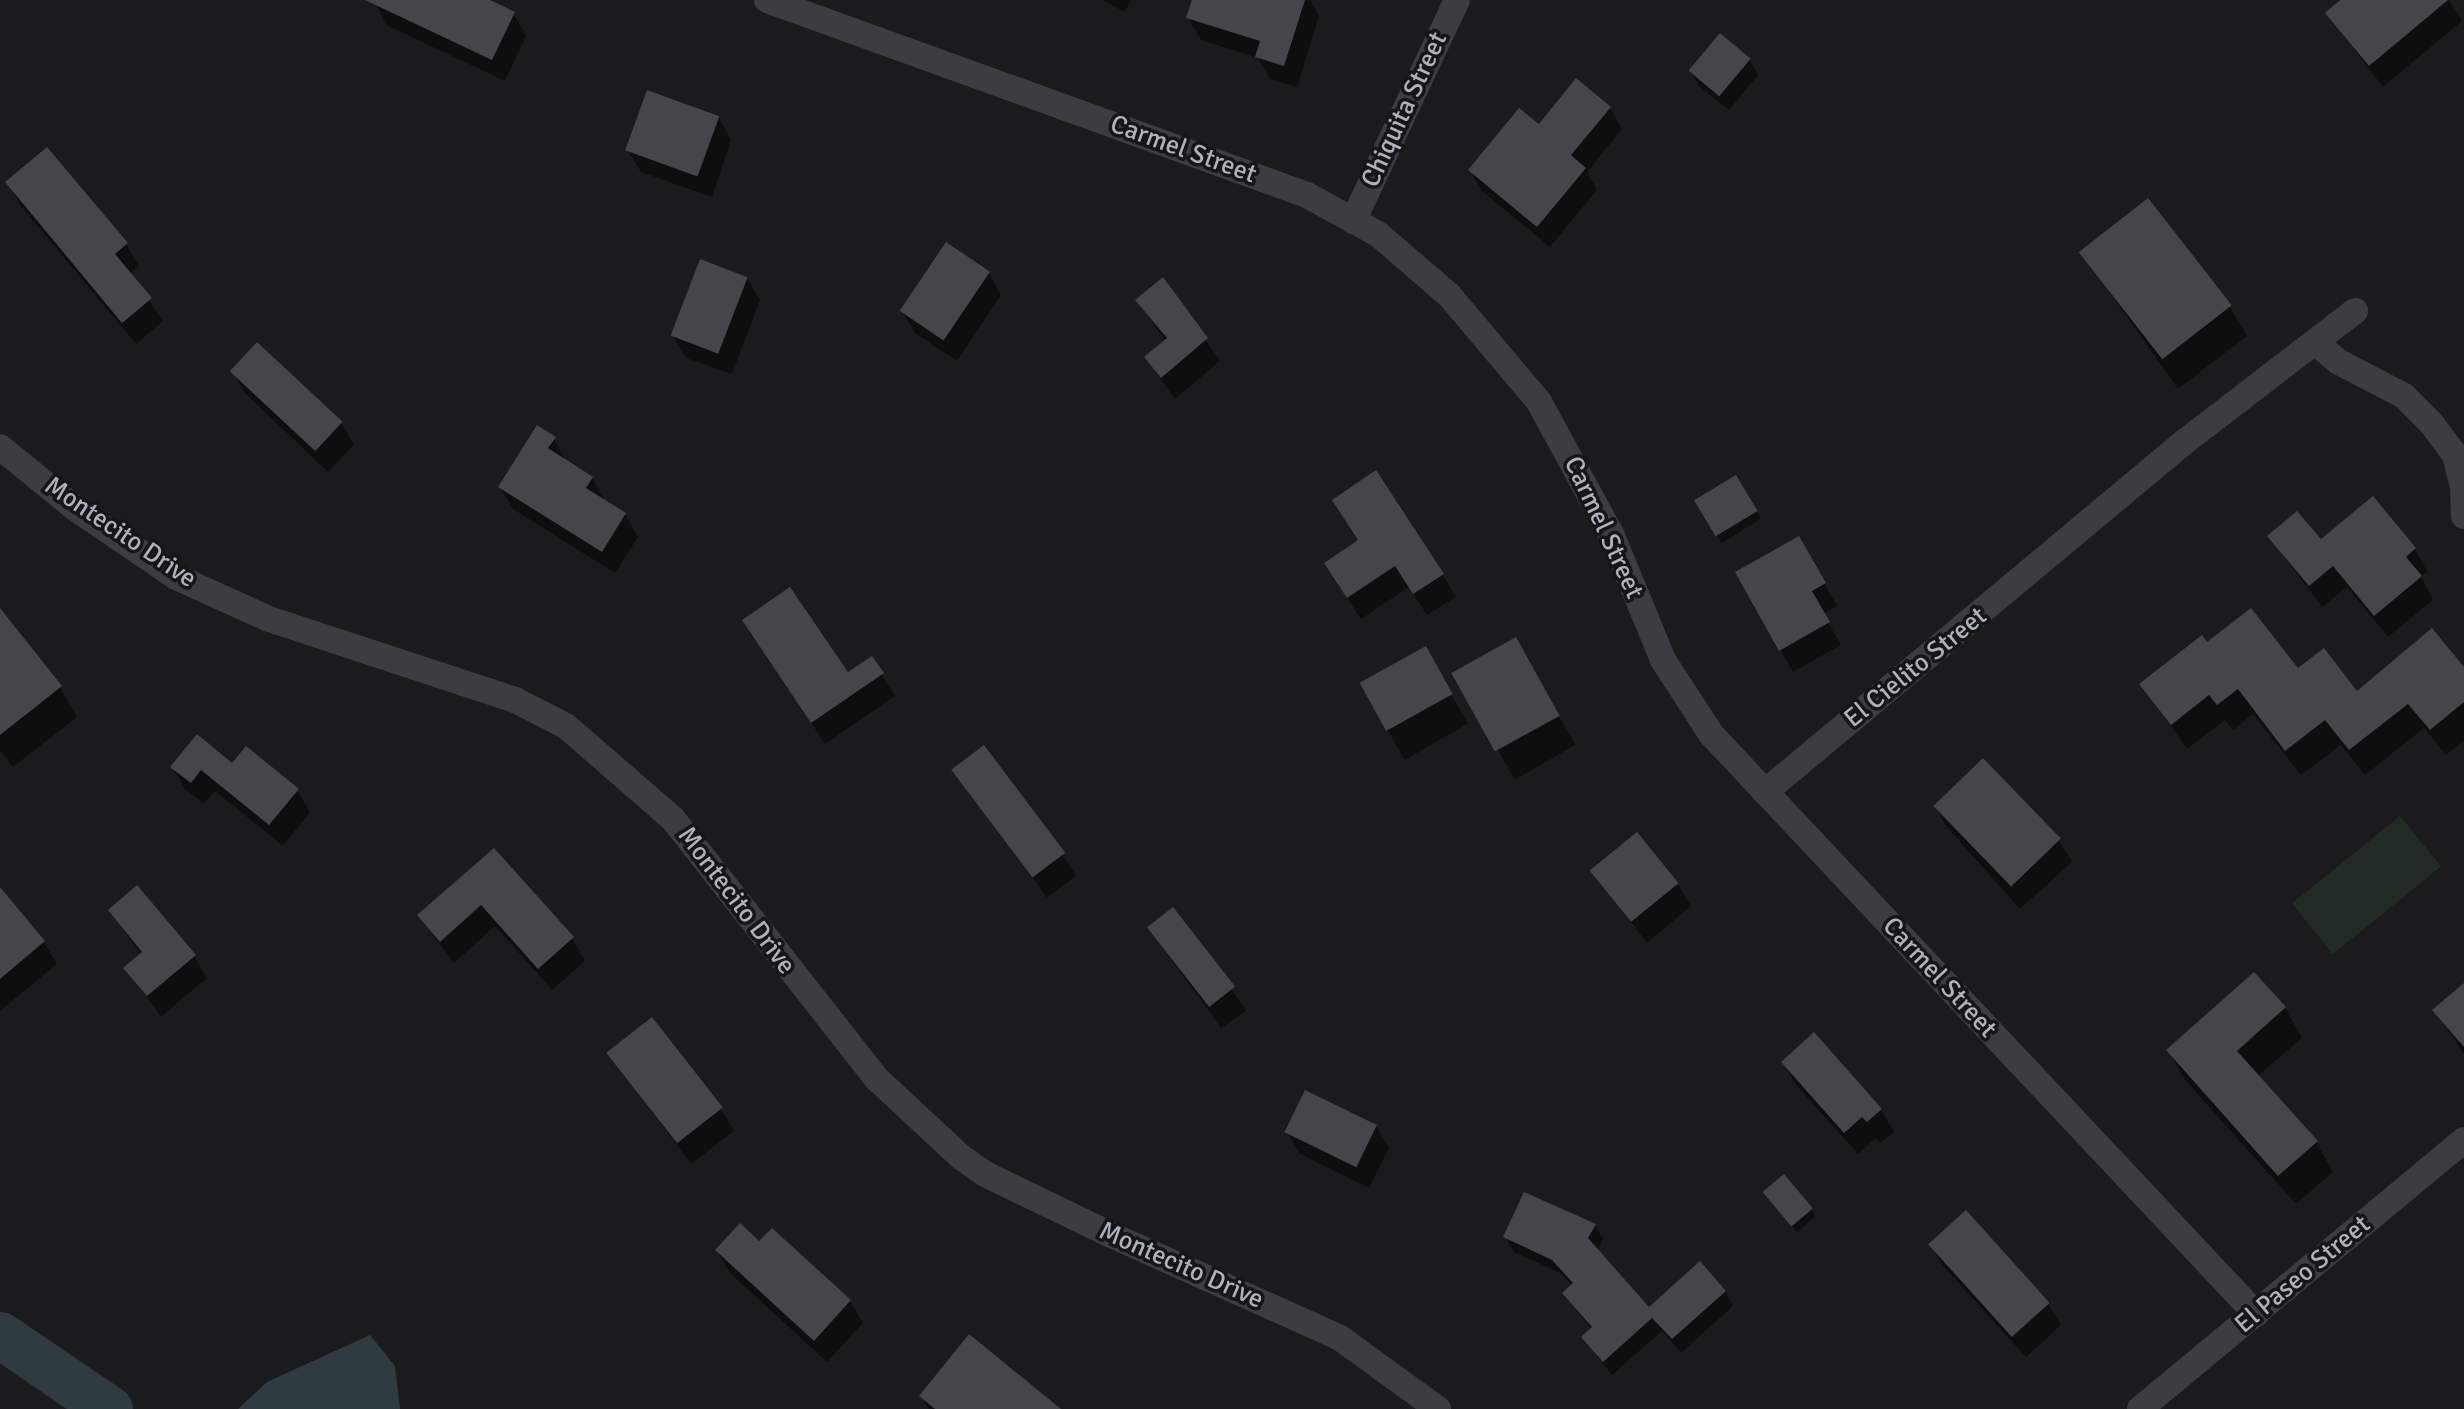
<!DOCTYPE html>
<html>
<head>
<meta charset="utf-8">
<style>
  body { margin:0 }
  #map { position:relative; width:2464px; height:1409px; overflow:hidden; background:#1b1b1d; font-family:Signika,sans-serif }
  div>[style] { position:absolute }
  .green>* { inset:0; background:#222b23; transform-origin:0 0 }
  .water>* { inset:0; background:#303b41 }
  .shadow>* { inset:0; background:#0007; transform-origin:0 0 }
  .river>* { height:47px; margin:-23.5px; padding:0 23.5px; transform-origin:23.5px; border-radius:23.5px; background:#303b41 }
  .building>* { inset:0; background:#45464a; transform-origin:0 0 }
  .minor>* { height:26px; margin:-13px; padding:0 13px; transform-origin:13px; border-radius:13px; background:#3c3d42 }
  span { translate:-50% -50%; white-space:nowrap; text-align:center; line-height:1.15; -webkit-text-stroke:7px #151618; paint-order:stroke }
  .street-label { font-size:26px; color:#adb3bc }
</style>
</head>
<body>
<div id="map">
  <div class="green">
    <i style="left:2400px;top:816px;width:65px;height:139px;rotate:51deg"></i>
  </div>
  <div class="water">
    <i style="clip-path:polygon(370px 1335px,395px 1366px,400px 1409px,238px 1409px,267px 1382px)"></i>
  </div>
  <div class="shadow">
    <i style="clip-path:polygon(374px 0,486px 0,513px 13px,526px 35px,505px 81px,386px 25px)"></i>
    <i style="clip-path:polygon(1102px 0,1131px 0,1125px 12px)"></i>
    <i style="clip-path:polygon(1193px 0,1310px 0,1319px 16px,1297px 87px,1270px 79px,1258px 58px,1201px 40px,1188px 18px)"></i>
    <i style="clip-path:polygon(2343px 0,2449px 0,2462px 21px,2383px 87px,2327px 13px)"></i>
    <i style="clip-path:polygon(1720px 36px,1750px 60px,1758px 75px,1729px 110px,1699px 86px,1691px 71px)"></i>
    <i style="clip-path:polygon(1610px 108px,1622px 129px,1587px 172px,1597px 190px,1550px 247px,1482px 191px,1470px 170px,1539px 126px)"></i>
    <i style="clip-path:polygon(719px 118px,731px 140px,712px 197px,641px 172px,628px 150px)"></i>
    <i style="clip-path:polygon(8px 182px,126px 244px,139px 266px,130px 274px,163px 321px,136px 344px,20px 205px)"></i>
    <i style="clip-path:polygon(2081px 252px,2230px 307px,2247px 336px,2178px 389px)"></i>
    <i style="clip-path:polygon(989px 273px,1001px 295px,957px 361px,915px 333px,902px 311px)"></i>
    <i style="clip-path:polygon(747px 278px,760px 300px,732px 374px,686px 358px,673px 336px)"></i>
    <i style="clip-path:polygon(1163px 279px,1220px 361px,1175px 399px,1146px 358px,1166px 341px,1137px 301px)"></i>
    <i style="clip-path:polygon(232px 371px,341px 423px,354px 445px,328px 472px,245px 393px)"></i>
    <i style="clip-path:polygon(554px 438px,566px 462px,592px 478px,605px 500px,625px 514px,638px 537px,615px 573px,513px 509px,500px 487px)"></i>
    <i style="left:1735px;top:477px;width:49px;height:46px;rotate:58deg"></i>
    <i style="clip-path:polygon(2372px 498px,2415px 549px,2427px 571px,2421px 577px,2433px 600px,2388px 637px,2347px 587px,2322px 607px,2269px 536px,2320px 541px)"></i>
    <i style="clip-path:polygon(1799px 538px,1837px 606px,1823px 614px,1841px 645px,1793px 672px,1737px 573px)"></i>
    <i style="clip-path:polygon(1359px 541px,1443px 575px,1456px 597px,1427px 615px,1409px 587px,1361px 619px,1339px 585px)"></i>
    <i style="clip-path:polygon(0 613px,60px 687px,77px 717px,13px 767px,0 750px)"></i>
    <i style="clip-path:polygon(744px 621px,848px 675px,871px 658px,895px 696px,825px 744px)"></i>
    <i style="left:1515px;top:640px;width:121px;height:70px;rotate:60deg"></i>
    <i style="clip-path:polygon(2207px 644px,2357px 694px,2464px 669px,2464px 740px,2446px 755px,2424px 728px,2365px 775px,2341px 745px,2301px 775px,2253px 714px,2233px 730px,2225px 720px,2187px 749px,2141px 684px)"></i>
    <i style="left:1425px;top:649px;width:86px;height:73px;rotate:60deg"></i>
    <i style="left:984px;top:748px;width:158px;height:37px;rotate:54deg"></i>
    <i style="clip-path:polygon(232px 765px,297px 790px,310px 812px,283px 846px,215px 791px,204px 804px,185px 789px,172px 767px)"></i>
    <i style="clip-path:polygon(1934px 804px,2059px 840px,2072px 862px,2020px 909px,1946px 826px)"></i>
    <i style="clip-path:polygon(494px 850px,572px 938px,585px 961px,552px 990px,495px 926px,454px 963px,419px 916px)"></i>
    <i style="clip-path:polygon(1593px 871px,1678px 884px,1691px 906px,1647px 943px)"></i>
    <i style="clip-path:polygon(0 893px,44px 942px,57px 964px,0 1011px)"></i>
    <i style="left:1173px;top:909px;width:125px;height:31px;rotate:54deg"></i>
    <i style="clip-path:polygon(110px 911px,194px 956px,207px 978px,161px 1017px,126px 968px,141px 955px)"></i>
    <i style="clip-path:polygon(2464px 985px,2464px 1054px,2435px 1010px)"></i>
    <i style="clip-path:polygon(2285px 1008px,2302px 1038px,2258px 1076px,2316px 1142px,2333px 1172px,2296px 1204px,2185px 1080px,2168px 1050px)"></i>
    <i style="clip-path:polygon(608px 1053px,721px 1109px,734px 1131px,691px 1164px)"></i>
    <i style="clip-path:polygon(1783px 1063px,1881px 1110px,1894px 1132px,1880px 1143px,1876px 1138px,1858px 1154px,1796px 1085px)"></i>
    <i style="clip-path:polygon(1376px 1126px,1389px 1148px,1369px 1188px,1300px 1154px,1287px 1132px)"></i>
    <i style="clip-path:polygon(1765px 1193px,1812px 1210px,1815px 1217px,1797px 1232px)"></i>
    <i style="clip-path:polygon(1595px 1225px,1603px 1239px,1597px 1251px,1649px 1309px,1725px 1292px,1733px 1306px,1681px 1353px,1662px 1331px,1612px 1375px,1583px 1338px,1592px 1330px,1564px 1294px,1573px 1286px,1562px 1274px,1514px 1252px,1505px 1237px)"></i>
    <i style="clip-path:polygon(1931px 1245px,2048px 1303px,2061px 1325px,2026px 1357px,1944px 1267px)"></i>
    <i style="clip-path:polygon(717px 1251px,850px 1301px,863px 1323px,827px 1362px,730px 1273px)"></i>
    <i style="clip-path:polygon(921px 1396px,1053px 1409px,929px 1409px)"></i>
  </div>
  <div class="river">
    <i style="left:0;top:1335px;width:132px;rotate:34.2deg"></i>
  </div>
  <div class="building">
    <i style="clip-path:polygon(365px 0,490px 0,515px 12px,492px 60px)"></i>
    <i style="clip-path:polygon(1192px 0,1305px 0,1284px 66px,1255px 57px,1260px 41px,1186px 18px)"></i>
    <i style="clip-path:polygon(2340px 0,2448px 0,2369px 66px,2325px 13px)"></i>
    <i style="left:1720px;top:33px;width:40px;height:49px;rotate:40deg"></i>
    <i style="clip-path:polygon(1576px 78px,1611px 107px,1571px 155px,1586px 168px,1537px 227px,1468px 170px,1519px 108px,1539px 124px)"></i>
    <i style="left:647px;top:90px;width:77px;height:64px;rotate:20deg"></i>
    <i style="clip-path:polygon(47px 147px,128px 243px,115px 254px,152px 298px,122px 323px,5px 182px)"></i>
    <i style="left:2148px;top:198px;width:136px;height:88px;rotate:52deg"></i>
    <i style="left:946px;top:242px;width:53px;height:83px;rotate:34deg"></i>
    <i style="left:700px;top:259px;width:51px;height:82px;rotate:21deg"></i>
    <i style="clip-path:polygon(1163px 277px,1208px 338px,1161px 378px,1144px 357px,1167px 338px,1135px 300px)"></i>
    <i style="left:257px;top:342px;width:117px;height:40px;rotate:43deg"></i>
    <i style="clip-path:polygon(537px 425px,556px 437px,548px 448px,593px 477px,586px 488px,626px 513px,602px 552px,498px 487px)"></i>
    <i style="clip-path:polygon(1376px 470px,1444px 574px,1413px 594px,1395px 566px,1347px 598px,1324px 563px,1358px 540px,1332px 500px)"></i>
    <i style="left:1736px;top:475px;width:42px;height:49px;rotate:59deg"></i>
    <i style="clip-path:polygon(2373px 496px,2416px 548px,2406px 557px,2422px 576px,2374px 616px,2333px 566px,2309px 586px,2267px 536px,2297px 511px,2321px 539px)"></i>
    <i style="clip-path:polygon(1799px 536px,1826px 583px,1812px 591px,1830px 622px,1779px 651px,1735px 572px)"></i>
    <i style="clip-path:polygon(790px 587px,848px 672px,872px 656px,884px 673px,811px 723px,742px 620px)"></i>
    <i style="clip-path:polygon(0 608px,62px 686px,0 735px)"></i>
    <i style="clip-path:polygon(2251px 608px,2298px 668px,2324px 648px,2357px 691px,2432px 628px,2464px 667px,2464px 702px,2430px 730px,2408px 704px,2349px 750px,2325px 720px,2285px 751px,2238px 689px,2217px 705px,2209px 695px,2171px 725px,2139px 684px,2202px 635px,2207px 642px)"></i>
    <i style="left:1516px;top:637px;width:90px;height:74px;rotate:61deg"></i>
    <i style="left:1426px;top:646px;width:55px;height:76px;rotate:61deg"></i>
    <i style="clip-path:polygon(197px 734px,232px 763px,246px 746px,299px 789px,269px 825px,201px 770px,191px 783px,170px 767px)"></i>
    <i style="left:984px;top:745px;width:135px;height:41px;rotate:53deg"></i>
    <i style="left:1983px;top:758px;width:112px;height:69px;rotate:46deg"></i>
    <i style="left:1637px;top:832px;width:66px;height:61px;rotate:51deg"></i>
    <i style="clip-path:polygon(494px 848px,574px 937px,538px 969px,481px 905px,440px 942px,417px 915px)"></i>
    <i style="clip-path:polygon(137px 885px,196px 955px,147px 996px,123px 968px,142px 952px,108px 910px)"></i>
    <i style="clip-path:polygon(0 887px,45px 941px,0 979px)"></i>
    <i style="left:1173px;top:907px;width:101px;height:33px;rotate:52deg"></i>
    <i style="clip-path:polygon(2254px 972px,2286px 1007px,2237px 1051px,2318px 1141px,2278px 1176px,2166px 1050px)"></i>
    <i style="clip-path:polygon(2464px 983px,2464px 1047px,2432px 1010px)"></i>
    <i style="left:652px;top:1017px;width:115px;height:58px;rotate:52deg"></i>
    <i style="clip-path:polygon(1814px 1032px,1882px 1109px,1867px 1122px,1862px 1117px,1844px 1133px,1781px 1062px)"></i>
    <i style="left:1305px;top:1090px;width:80px;height:47px;rotate:26deg"></i>
    <i style="left:1784px;top:1174px;width:45px;height:28px;rotate:50deg"></i>
    <i style="clip-path:polygon(1524px 1192px,1596px 1224px,1588px 1238px,1649px 1307px,1700px 1261px,1726px 1291px,1672px 1339px,1652px 1318px,1603px 1362px,1581px 1337px,1592px 1327px,1562px 1293px,1573px 1283px,1552px 1260px,1503px 1237px)"></i>
    <i style="left:1966px;top:1210px;width:125px;height:51px;rotate:48deg"></i>
    <i style="clip-path:polygon(740px 1223px,759px 1241px,772px 1228px,851px 1300px,814px 1341px,715px 1250px)"></i>
    <i style="clip-path:polygon(969px 1334px,1061px 1409px,935px 1409px,919px 1396px)"></i>
  </div>
  <div class="minor">
    <i style="left:767px;top:0;width:574px;rotate:19.86deg"></i>
    <i style="left:1307px;top:195px;width:81px;rotate:28.8deg"></i>
    <i style="left:1378px;top:234px;width:94px;rotate:40.7deg"></i>
    <i style="left:1449px;top:295px;width:140px;rotate:49.9deg"></i>
    <i style="left:1539px;top:402px;width:153px;rotate:61.4deg"></i>
    <i style="left:1612px;top:536px;width:134px;rotate:67.6deg"></i>
    <i style="left:1663px;top:660px;width:88px;rotate:57deg"></i>
    <i style="left:1711px;top:734px;width:796px;rotate:46.78deg"></i>
    <i style="left:1353px;top:221px;width:244px;rotate:-64.8deg"></i>
    <i style="left:2315px;top:342px;width:31px;rotate:40deg"></i>
    <i style="left:2339px;top:362px;width:73px;rotate:27.6deg"></i>
    <i style="left:2404px;top:396px;width:38px;rotate:45deg"></i>
    <i style="left:2431px;top:423px;width:40px;rotate:53deg"></i>
    <i style="left:2455px;top:455px;width:33px;rotate:76deg"></i>
    <i style="left:2463px;top:487px;width:29px;rotate:88deg"></i>
    <i style="left:0;top:447px;width:97px;rotate:39.1deg"></i>
    <i style="left:75px;top:508px;width:122px;rotate:34.3deg"></i>
    <i style="left:176px;top:577px;width:102px;rotate:24.3deg"></i>
    <i style="left:269px;top:619px;width:259px;rotate:18.2deg"></i>
    <i style="left:515px;top:700px;width:57px;rotate:27deg"></i>
    <i style="left:566px;top:726px;width:142px;rotate:41deg"></i>
    <i style="left:673px;top:819px;width:330px;rotate:51.9deg"></i>
    <i style="left:877px;top:1079px;width:115px;rotate:42.9deg"></i>
    <i style="left:961px;top:1157px;width:29px;rotate:35deg"></i>
    <i style="left:985px;top:1174px;width:138px;rotate:25.8deg"></i>
    <i style="left:1109px;top:1234px;width:253px;rotate:24.2deg"></i>
    <i style="left:1340px;top:1338px;width:121px;rotate:35.9deg"></i>
    <i style="left:1765px;top:792px;width:545px;rotate:-39.86deg"></i>
    <i style="left:2183px;top:443px;width:217px;rotate:-37.5deg"></i>
    <i style="left:2140px;top:1409px;width:421px;rotate:-39.7deg"></i>
  </div>
  <div class="street-label">
    <span style="left:1405px;top:110px;rotate:-65deg">Chiquita Street</span>
    <span style="left:1183px;top:150px;rotate:20deg">Carmel Street</span>
    <span style="left:1603px;top:528px;rotate:65deg">Carmel Street</span>
    <span style="left:120px;top:533px;rotate:34deg">Montecito Drive</span>
    <span style="left:1916px;top:668px;rotate:-39deg">El Cielito Street</span>
    <span style="left:736px;top:901px;rotate:53deg">Montecito Drive</span>
    <span style="left:1939px;top:978px;rotate:47deg">Carmel Street</span>
    <span style="left:1181px;top:1266px;rotate:24deg">Montecito Drive</span>
    <span style="left:2303px;top:1275px;rotate:-40deg">El Paseo Street</span>
  </div>
</div>
</body>
</html>
